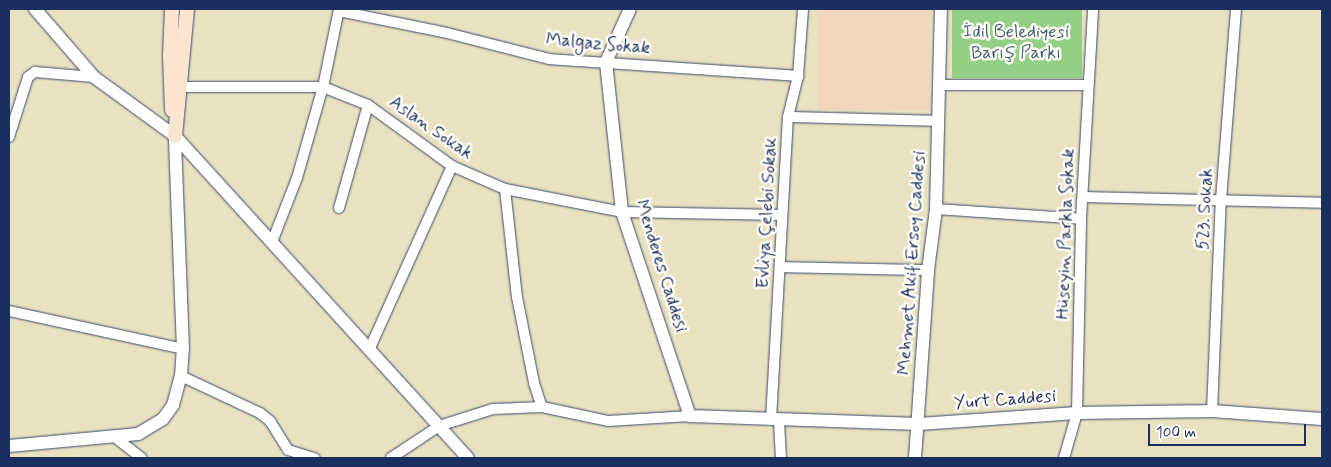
<!DOCTYPE html>
<html>
<head>
<meta charset="utf-8">
<style>
  body { margin:0 }
  #map { position:relative; width:1331px; height:467px; overflow:hidden; background:#e8e2c0; font-family:Mynerve,sans-serif }
  div>[style] { position:absolute }
  .built>* { inset:0; background:#efd6bc; transform-origin:0 0 }
  .green>* { inset:0; background:#93d085; transform-origin:0 0 }
  .roads { filter:drop-shadow(0 0 1px #3a4a6d) drop-shadow(0 0 1px #3a4a6d) }
  .minor>* { height:10px; margin:-5px; padding:0 5px; transform-origin:5px; border-radius:5px; background:#fff }
  .tertiary>* { height:12px; margin:-6px; padding:0 6px; transform-origin:6px; border-radius:6px; background:#fff }
  .secondary>* { height:14px; margin:-7px; padding:0 7px; transform-origin:7px; border-radius:7px; background:#fce5cf }
  span { translate:-50% -50%; white-space:nowrap; text-align:center; line-height:1.15; -webkit-text-stroke:5px #fdfcf7; paint-order:stroke }
  .park-label { font-size:18px; color:#3f5f6a }
  .street-label { font-size:18px; color:#1b2f5e }
  .frame { position:absolute; inset:0; border:10px solid #1b2f5e; pointer-events:none }
  .scale { position:absolute; left:1148px; top:424px; width:158px; height:22px; box-sizing:border-box; border:2px solid #1b2f5e; border-top:0; padding-left:6px; font-size:15px; line-height:18px; white-space:nowrap; color:#1b2f5e; -webkit-text-stroke:4px #fdfcf7; paint-order:stroke }
</style>
</head>
<body>
<div id="map">
  <div class="built">
    <i style="left:817px;top:9px;width:113px;height:101px"></i>
  </div>
  <div class="green">
    <i style="left:952px;top:9px;width:130px;height:69px"></i>
  </div>
  <div class="roads">
    <div class="minor">
      <i style="left:339px;top:11px;width:110px;rotate:11.5deg"></i>
      <i style="left:447px;top:33px;width:105px;rotate:14.3deg"></i>
      <i style="left:549px;top:59px;width:250px;rotate:3.9deg"></i>
      <i style="left:938px;top:85px;width:150px"></i>
      <i style="left:182px;top:87px;width:141px"></i>
      <i style="left:323px;top:87px;width:48px;rotate:21.8deg"></i>
      <i style="left:368px;top:105px;width:104px;rotate:36deg"></i>
      <i style="left:452px;top:166px;width:58px;rotate:23.5deg"></i>
      <i style="left:505px;top:189px;width:119px;rotate:11.1deg"></i>
      <i style="left:622px;top:212px;width:160px;rotate:1.1deg"></i>
      <i style="left:788px;top:117px;width:148px;rotate:1.5deg"></i>
      <i style="left:9px;top:137px;width:63px;rotate:-72.4deg"></i>
      <i style="left:28px;top:77px;width:9px;rotate:-36deg"></i>
      <i style="left:35px;top:72px;width:59px;rotate:4.8deg"></i>
      <i style="left:505px;top:189px;width:109px;rotate:83.7deg"></i>
      <i style="left:517px;top:297px;width:88px;rotate:78.8deg"></i>
      <i style="left:534px;top:383px;width:25px;rotate:72deg"></i>
      <i style="left:1083px;top:197px;width:239px;rotate:1.4deg"></i>
      <i style="left:339px;top:208px;width:107px;rotate:-74.3deg"></i>
      <i style="left:936px;top:209px;width:145px;rotate:3.9deg"></i>
      <i style="left:272px;top:242px;width:69px;rotate:-68.7deg"></i>
      <i style="left:297px;top:178px;width:95px;rotate:-74.1deg"></i>
      <i style="left:323px;top:87px;width:80px;rotate:-78.4deg"></i>
      <i style="left:781px;top:267px;width:147px;rotate:1.2deg"></i>
      <i style="left:9px;top:311px;width:178px;rotate:12.3deg"></i>
      <i style="left:369px;top:350px;width:202px;rotate:-65.7deg"></i>
      <i style="left:181px;top:376px;width:87px;rotate:25.1deg"></i>
      <i style="left:260px;top:413px;width:13px;rotate:39deg"></i>
      <i style="left:270px;top:421px;width:34px;rotate:58deg"></i>
      <i style="left:288px;top:450px;width:28px;rotate:17deg"></i>
      <i style="left:1212px;top:411px;width:211px;rotate:-87.6deg"></i>
      <i style="left:1221px;top:200px;width:192px;rotate:-85.5deg"></i>
      <i style="left:771px;top:420px;width:303px;rotate:-86.8deg"></i>
      <i style="left:788px;top:117px;width:42px;rotate:-76.3deg"></i>
      <i style="left:798px;top:76px;width:67px;rotate:-85.7deg"></i>
      <i style="left:779px;top:421px;width:37px;rotate:87deg"></i>
      <i style="left:116px;top:438px;width:33px;rotate:38deg"></i>
      <i style="left:391px;top:458px;width:58px;rotate:-33.7deg"></i>
      <i style="left:439px;top:426px;width:57px;rotate:-17.5deg"></i>
      <i style="left:493px;top:409px;width:49px;rotate:-2.3deg"></i>
      <i style="left:542px;top:407px;width:67px;rotate:12deg"></i>
      <i style="left:608px;top:421px;width:82px;rotate:-3.5deg"></i>
      <i style="left:1064px;top:458px;width:47px;rotate:-73.9deg"></i>
      <i style="left:1077px;top:413px;width:194px;rotate:-88.8deg"></i>
      <i style="left:1081px;top:219px;width:210px;rotate:-86.7deg"></i>
    </div>
    <div class="tertiary">
      <i style="left:35px;top:9px;width:90px;rotate:49.1deg"></i>
      <i style="left:94px;top:77px;width:100px;rotate:36.1deg"></i>
      <i style="left:175px;top:136px;width:435px;rotate:47.7deg"></i>
      <i style="left:630px;top:9px;width:58px;rotate:114.4deg"></i>
      <i style="left:606px;top:62px;width:151px;rotate:83.9deg"></i>
      <i style="left:622px;top:212px;width:215px;rotate:71.6deg"></i>
      <i style="left:690px;top:416px;width:229px;rotate:2deg"></i>
      <i style="left:919px;top:424px;width:158px;rotate:-4deg"></i>
      <i style="left:1077px;top:413px;width:135px;rotate:-0.8deg"></i>
      <i style="left:1212px;top:411px;width:110px;rotate:4.2deg"></i>
      <i style="left:9px;top:446px;width:130px;rotate:-5.3deg"></i>
      <i style="left:138px;top:434px;width:29px;rotate:-31deg"></i>
      <i style="left:163px;top:419px;width:17px;rotate:-54deg"></i>
      <i style="left:173px;top:405px;width:30px;rotate:-75deg"></i>
      <i style="left:181px;top:376px;width:27px;rotate:-86deg"></i>
      <i style="left:183px;top:349px;width:213px;rotate:-92.2deg"></i>
      <i style="left:915px;top:458px;width:188px;rotate:-86deg"></i>
      <i style="left:928px;top:270px;width:62px;rotate:-82.5deg"></i>
      <i style="left:936px;top:209px;width:200px;rotate:-88.6deg"></i>
    </div>
    <div class="secondary">
      <i style="left:172px;top:110px;width:54px;rotate:-92.1deg"></i>
      <i style="left:170px;top:56px;width:47px;rotate:-87.6deg"></i>
      <i style="left:175px;top:136px;width:128px;rotate:-84.6deg"></i>
    </div>
  </div>
  <div class="park-label">
    <span style="left:1016px;top:43px">İdil Belediyesi<br>Barış Parkı</span>
  </div>
  <div class="street-label">
    <span style="left:598px;top:44px;rotate:5deg">Malgaz Sokak</span>
    <span style="left:431px;top:128px;rotate:35deg">Aslan Sokak</span>
    <span style="left:1205px;top:209px;rotate:-87deg">523. Sokak</span>
    <span style="left:767px;top:213px;rotate:-87deg">Evliya Çelebi Sokak</span>
    <span style="left:1066px;top:234px;rotate:-88deg">Hüseyin Parkla Sokak</span>
    <span style="left:912px;top:263px;rotate:-86deg">Mehmet Akif Ersoy Caddesi</span>
    <span style="left:661px;top:266px;rotate:73deg">Menderes Caddesi</span>
    <span style="left:1005px;top:400px;rotate:-4deg">Yurt Caddesi</span>
  </div>
  <div class="frame"></div>
  <div class="scale">100 m</div>
</div>
</body>
</html>
